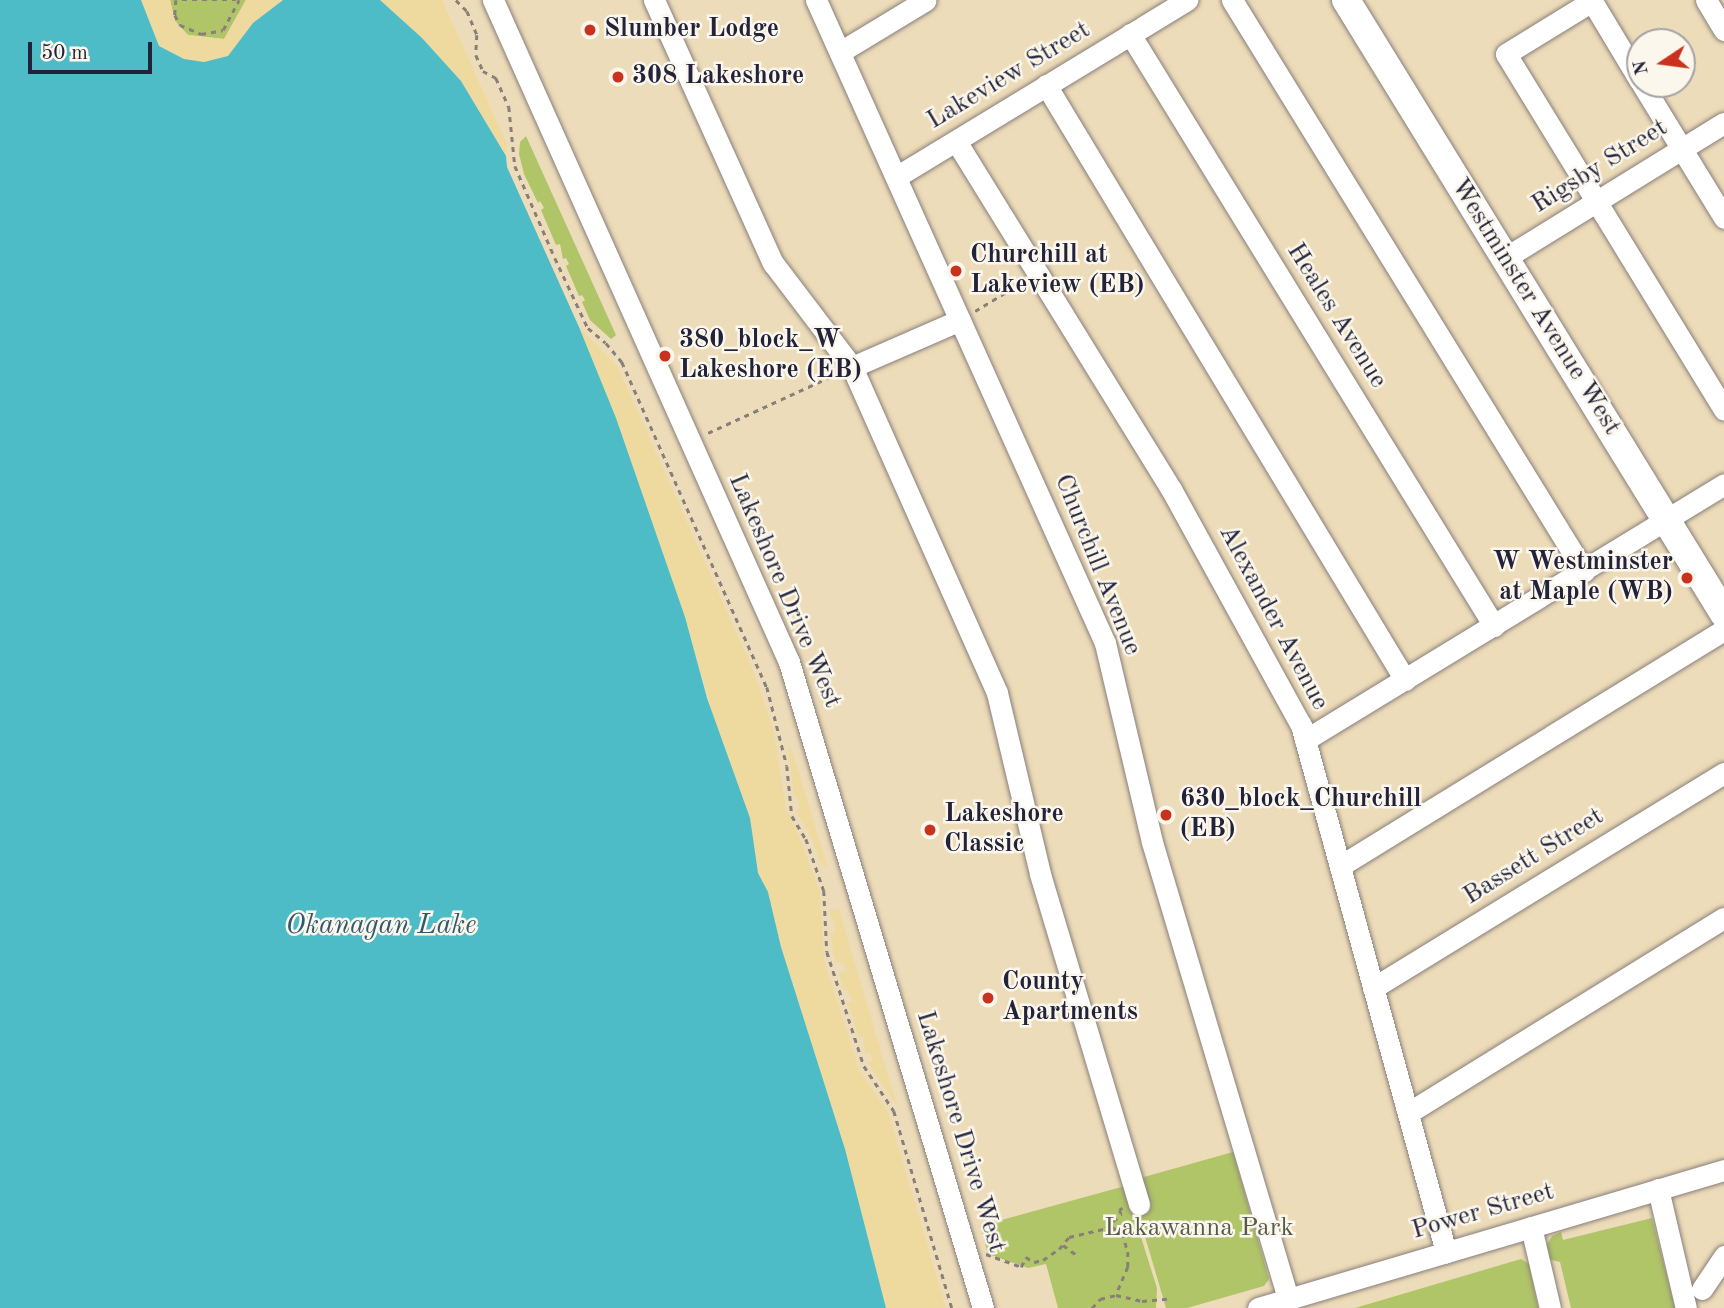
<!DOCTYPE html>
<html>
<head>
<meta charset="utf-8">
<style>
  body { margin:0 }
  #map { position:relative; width:1724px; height:1308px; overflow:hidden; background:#eddcb9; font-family:"Old Standard TT",serif }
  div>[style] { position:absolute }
  .green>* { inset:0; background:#b0c468 }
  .sand>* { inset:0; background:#eeda9e }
  .water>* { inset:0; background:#4ebcc7 }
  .path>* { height:2.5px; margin-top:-1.25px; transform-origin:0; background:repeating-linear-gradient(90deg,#887f7a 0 5px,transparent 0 10px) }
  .roads { filter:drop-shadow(0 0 2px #887f7a) drop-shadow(0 0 2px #887f7a) }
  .minor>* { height:21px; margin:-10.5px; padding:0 10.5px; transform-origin:10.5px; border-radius:10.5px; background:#fff }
  .major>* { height:28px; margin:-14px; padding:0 14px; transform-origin:14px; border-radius:14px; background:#fff }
  .dots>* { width:19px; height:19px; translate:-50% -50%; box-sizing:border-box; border:4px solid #fbf7ec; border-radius:50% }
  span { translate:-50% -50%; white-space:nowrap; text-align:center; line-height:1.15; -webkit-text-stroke:5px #fbf7ec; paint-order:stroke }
  .poi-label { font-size:26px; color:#22223b; font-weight:700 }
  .left { translate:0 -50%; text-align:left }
  .right { translate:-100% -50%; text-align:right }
  .street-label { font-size:26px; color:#22223b }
  .park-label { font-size:26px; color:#545b4b }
  .water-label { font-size:28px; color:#31586c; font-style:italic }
  .north { position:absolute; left:1626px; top:28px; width:70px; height:70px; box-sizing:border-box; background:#fbf7ec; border:2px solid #a4a2a5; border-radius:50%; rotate:257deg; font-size:19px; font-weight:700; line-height:28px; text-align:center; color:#22223b }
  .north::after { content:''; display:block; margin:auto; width:24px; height:32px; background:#c8321e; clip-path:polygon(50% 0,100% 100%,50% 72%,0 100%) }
  .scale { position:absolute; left:28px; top:42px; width:124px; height:32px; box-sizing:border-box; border:4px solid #22223b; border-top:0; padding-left:9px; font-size:21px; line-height:24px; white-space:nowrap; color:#22223b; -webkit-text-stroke:5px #fbf7ec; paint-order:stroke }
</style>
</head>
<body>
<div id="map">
  <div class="green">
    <i style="clip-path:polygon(170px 0,246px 0,224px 39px,188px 35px,175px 21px)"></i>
    <i style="clip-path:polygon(526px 136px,616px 335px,611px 339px,590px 320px,582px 302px,585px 300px,582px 295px,579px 296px,566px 266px,569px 264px,566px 258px,563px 259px,560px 244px,556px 245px,541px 210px,544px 208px,540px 201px,538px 203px,524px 174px,519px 154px,520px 142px)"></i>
    <i style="clip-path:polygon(1233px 1152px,1269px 1279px,1264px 1286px,1187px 1308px,1166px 1308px,1131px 1189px,1137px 1179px)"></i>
    <i style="clip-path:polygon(1125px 1186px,1157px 1288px,1156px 1308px,1058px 1308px,1046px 1264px,1028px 1268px,988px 1254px,980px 1226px)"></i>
    <i style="clip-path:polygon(1652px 1218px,1675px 1308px,1571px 1308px,1560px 1262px,1548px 1259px,1547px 1244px,1552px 1236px,1561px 1232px,1563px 1240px)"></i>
    <i style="clip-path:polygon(1521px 1259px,1529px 1264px,1538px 1308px,1355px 1308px)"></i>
  </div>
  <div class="sand">
    <i style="clip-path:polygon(141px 0,170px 0,175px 21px,188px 35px,224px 39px,246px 0,283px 0,253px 23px,228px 56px,204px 62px,184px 59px,159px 46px)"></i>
    <i style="clip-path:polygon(380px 0,442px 0,507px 144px,506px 156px,461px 81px,422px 38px)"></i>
    <i style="clip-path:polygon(579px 327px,618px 367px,753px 670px,774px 731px,786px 810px,796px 828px,820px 892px,824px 959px,859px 1070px,888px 1112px,946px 1308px,886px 1308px,845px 1149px,781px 947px,768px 892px,758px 873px,685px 617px,616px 418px)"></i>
    <i style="clip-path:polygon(788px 747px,791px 747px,828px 868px,820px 862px,810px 834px,795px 810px,800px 808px,797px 797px,794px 797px)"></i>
    <i style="clip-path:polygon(830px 909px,839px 909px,897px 1106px,868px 1063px,873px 1061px,870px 1053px,865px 1054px,863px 1036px,859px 1037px,848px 1003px,852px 1001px,848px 990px,844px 991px,839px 973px,846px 970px,842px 961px,836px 963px,833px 953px,831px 933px,835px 933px,834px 921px,831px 921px)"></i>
  </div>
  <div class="water">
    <i style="clip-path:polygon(0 0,141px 0,159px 46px,184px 59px,204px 62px,228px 56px,253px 23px,283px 0,380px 0,422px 38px,461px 81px,506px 156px,507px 167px,579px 327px,616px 418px,685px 617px,707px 698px,750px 818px,758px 873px,768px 892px,781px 947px,845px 1149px,886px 1308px,0 1308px)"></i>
  </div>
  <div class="path">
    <i style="left:176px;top:0;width:15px;rotate:94deg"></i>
    <i style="left:175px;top:15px;width:11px;rotate:63deg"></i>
    <i style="left:180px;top:25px;width:23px;rotate:23deg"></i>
    <i style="left:201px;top:34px;width:22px;rotate:-10deg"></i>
    <i style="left:223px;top:30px;width:34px;rotate:-62deg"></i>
    <i style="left:182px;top:0;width:54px"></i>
    <i style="left:456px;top:0;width:16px;rotate:45deg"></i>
    <i style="left:467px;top:11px;width:26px;rotate:67deg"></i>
    <i style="left:477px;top:35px;width:20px;rotate:93deg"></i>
    <i style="left:476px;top:55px;width:17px;rotate:66deg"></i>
    <i style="left:483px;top:71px;width:15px;rotate:28deg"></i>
    <i style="left:496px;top:78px;width:32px;rotate:66deg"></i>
    <i style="left:509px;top:107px;width:59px;rotate:84.2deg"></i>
    <i style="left:515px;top:166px;width:100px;rotate:66.5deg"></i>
    <i style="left:555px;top:258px;width:77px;rotate:64.8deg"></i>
    <i style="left:588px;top:328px;width:23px;rotate:40deg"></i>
    <i style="left:606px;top:343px;width:25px;rotate:50deg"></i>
    <i style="left:622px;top:362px;width:356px;rotate:66deg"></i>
    <i style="left:767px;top:687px;width:81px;rotate:75.8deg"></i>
    <i style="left:787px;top:766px;width:50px;rotate:84.3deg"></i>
    <i style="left:792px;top:816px;width:27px;rotate:59deg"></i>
    <i style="left:806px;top:839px;width:55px;rotate:70.9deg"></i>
    <i style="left:824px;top:891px;width:61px;rotate:87.2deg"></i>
    <i style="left:827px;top:952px;width:120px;rotate:72deg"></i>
    <i style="left:864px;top:1066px;width:54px;rotate:56.3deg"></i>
    <i style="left:894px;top:1111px;width:205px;rotate:73.6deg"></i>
    <i style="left:975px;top:311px;width:56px;rotate:-31.1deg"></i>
    <i style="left:708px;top:433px;width:141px;rotate:-24.7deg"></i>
    <i style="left:1106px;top:1228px;width:21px;rotate:-43deg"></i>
    <i style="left:1121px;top:1214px;width:4px;rotate:-117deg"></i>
    <i style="left:1119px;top:1210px;width:4px;rotate:-34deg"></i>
    <i style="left:1063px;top:1245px;width:17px;rotate:36deg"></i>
    <i style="left:986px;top:1254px;width:37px;rotate:20deg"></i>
    <i style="left:1021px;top:1267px;width:11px;rotate:-63deg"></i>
    <i style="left:1026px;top:1257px;width:9px;rotate:32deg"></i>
    <i style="left:1034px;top:1262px;width:9px;rotate:-13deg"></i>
    <i style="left:1043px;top:1260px;width:19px;rotate:-35deg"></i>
    <i style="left:1059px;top:1249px;width:16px;rotate:-50deg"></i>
    <i style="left:1069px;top:1237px;width:44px;rotate:-13.1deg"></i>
    <i style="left:1112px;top:1227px;width:12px;rotate:31deg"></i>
    <i style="left:1122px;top:1233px;width:20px;rotate:72deg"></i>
    <i style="left:1128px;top:1252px;width:15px;rotate:90deg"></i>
    <i style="left:1128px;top:1267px;width:30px;rotate:113deg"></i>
    <i style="left:1092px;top:1308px;width:12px;rotate:-48deg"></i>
    <i style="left:1100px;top:1299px;width:16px;rotate:-14deg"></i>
    <i style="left:1116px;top:1295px;width:27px;rotate:13deg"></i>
    <i style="left:1142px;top:1301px;width:25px;rotate:-5deg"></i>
  </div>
  <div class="roads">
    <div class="minor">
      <i style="left:493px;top:0;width:725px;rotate:65.91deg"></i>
      <i style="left:789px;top:662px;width:675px;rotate:73.28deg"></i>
      <i style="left:654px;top:0;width:289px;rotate:65.7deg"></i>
      <i style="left:773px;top:263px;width:131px;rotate:52.8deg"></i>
      <i style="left:816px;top:0;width:705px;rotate:65.8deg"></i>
      <i style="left:1105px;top:643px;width:204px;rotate:76.7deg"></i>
      <i style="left:1152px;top:842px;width:477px;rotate:73.4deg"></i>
      <i style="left:1232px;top:0;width:671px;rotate:58.35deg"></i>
      <i style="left:1706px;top:0;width:35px;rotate:59deg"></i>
      <i style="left:1130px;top:34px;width:695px;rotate:58.41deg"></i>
      <i style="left:840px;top:52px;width:100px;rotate:-31.2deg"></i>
      <i style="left:1640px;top:81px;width:93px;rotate:-121deg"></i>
      <i style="left:1592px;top:1px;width:101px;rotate:148.4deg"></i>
      <i style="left:1506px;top:54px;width:417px;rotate:58.5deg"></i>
      <i style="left:1642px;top:84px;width:157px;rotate:58.5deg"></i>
      <i style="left:1046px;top:85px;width:695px;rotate:58.89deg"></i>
      <i style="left:956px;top:141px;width:409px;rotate:58.3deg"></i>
      <i style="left:1171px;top:489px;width:269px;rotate:61.2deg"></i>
      <i style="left:1301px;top:725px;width:547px;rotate:74.62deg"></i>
      <i style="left:896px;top:177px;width:341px;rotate:-31.3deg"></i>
      <i style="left:1505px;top:258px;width:257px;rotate:-31.7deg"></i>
      <i style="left:960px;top:320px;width:118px;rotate:156.5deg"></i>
      <i style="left:852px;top:367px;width:357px;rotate:66deg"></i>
      <i style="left:997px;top:693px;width:186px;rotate:76.6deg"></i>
      <i style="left:1040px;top:874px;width:345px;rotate:73.3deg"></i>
      <i style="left:1305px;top:740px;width:491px;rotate:-31.4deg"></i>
      <i style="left:1340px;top:866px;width:451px;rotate:-31.6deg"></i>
      <i style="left:1373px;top:988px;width:412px;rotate:-31.5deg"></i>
      <i style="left:1408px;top:1113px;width:371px;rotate:-31.7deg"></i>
      <i style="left:1658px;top:1189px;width:122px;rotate:76.8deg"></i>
      <i style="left:1531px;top:1227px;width:83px;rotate:76.8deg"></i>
      <i style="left:1702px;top:1289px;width:40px;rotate:-56deg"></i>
      <i style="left:1258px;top:1308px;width:486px;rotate:-16.5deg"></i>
    </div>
    <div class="major">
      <i style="left:1346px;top:0;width:721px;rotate:58.38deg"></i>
    </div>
  </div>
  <div class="dots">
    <i style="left:590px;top:30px;background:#c8321e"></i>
    <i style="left:618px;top:77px;background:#c8321e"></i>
    <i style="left:956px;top:271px;background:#c8321e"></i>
    <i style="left:665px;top:356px;background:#c8321e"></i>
    <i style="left:1687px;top:578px;background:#c8321e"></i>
    <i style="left:1166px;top:815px;background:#c8321e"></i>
    <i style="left:930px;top:830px;background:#c8321e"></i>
    <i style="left:988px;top:998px;background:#c8321e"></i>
  </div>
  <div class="poi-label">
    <span class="left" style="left:604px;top:30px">Slumber Lodge</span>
    <span class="left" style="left:632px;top:77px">308 Lakeshore</span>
    <span class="left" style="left:970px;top:271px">Churchill at<br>Lakeview (EB)</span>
    <span class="left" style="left:679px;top:356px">380_block_W<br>Lakeshore (EB)</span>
    <span class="right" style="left:1673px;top:578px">W Westminster<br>at Maple (WB)</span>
    <span class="left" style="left:1180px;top:815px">630_block_Churchill<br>(EB)</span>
    <span class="left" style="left:944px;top:830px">Lakeshore<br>Classic</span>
    <span class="left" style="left:1002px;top:998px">County<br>Apartments</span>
  </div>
  <div class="street-label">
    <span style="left:1009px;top:76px;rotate:-31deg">Lakeview Street</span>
    <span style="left:1600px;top:167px;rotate:-32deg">Rigsby Street</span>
    <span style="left:1535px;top:307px;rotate:58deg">Westminster Avenue West</span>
    <span style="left:1336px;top:316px;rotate:58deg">Heales Avenue</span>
    <span style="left:1097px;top:565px;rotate:68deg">Churchill Avenue</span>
    <span style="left:784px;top:591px;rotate:67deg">Lakeshore Drive West</span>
    <span style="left:1273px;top:618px;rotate:62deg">Alexander Avenue</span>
    <span style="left:1534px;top:857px;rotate:-32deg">Bassett Street</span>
    <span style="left:960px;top:1132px;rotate:73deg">Lakeshore Drive West</span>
    <span style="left:1483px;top:1212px;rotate:-16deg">Power Street</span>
  </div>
  <div class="park-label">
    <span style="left:1199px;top:1229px">Lakawanna Park</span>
  </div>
  <div class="water-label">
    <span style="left:381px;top:926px">Okanagan Lake</span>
  </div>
  <div class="north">N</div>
  <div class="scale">50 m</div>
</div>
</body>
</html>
